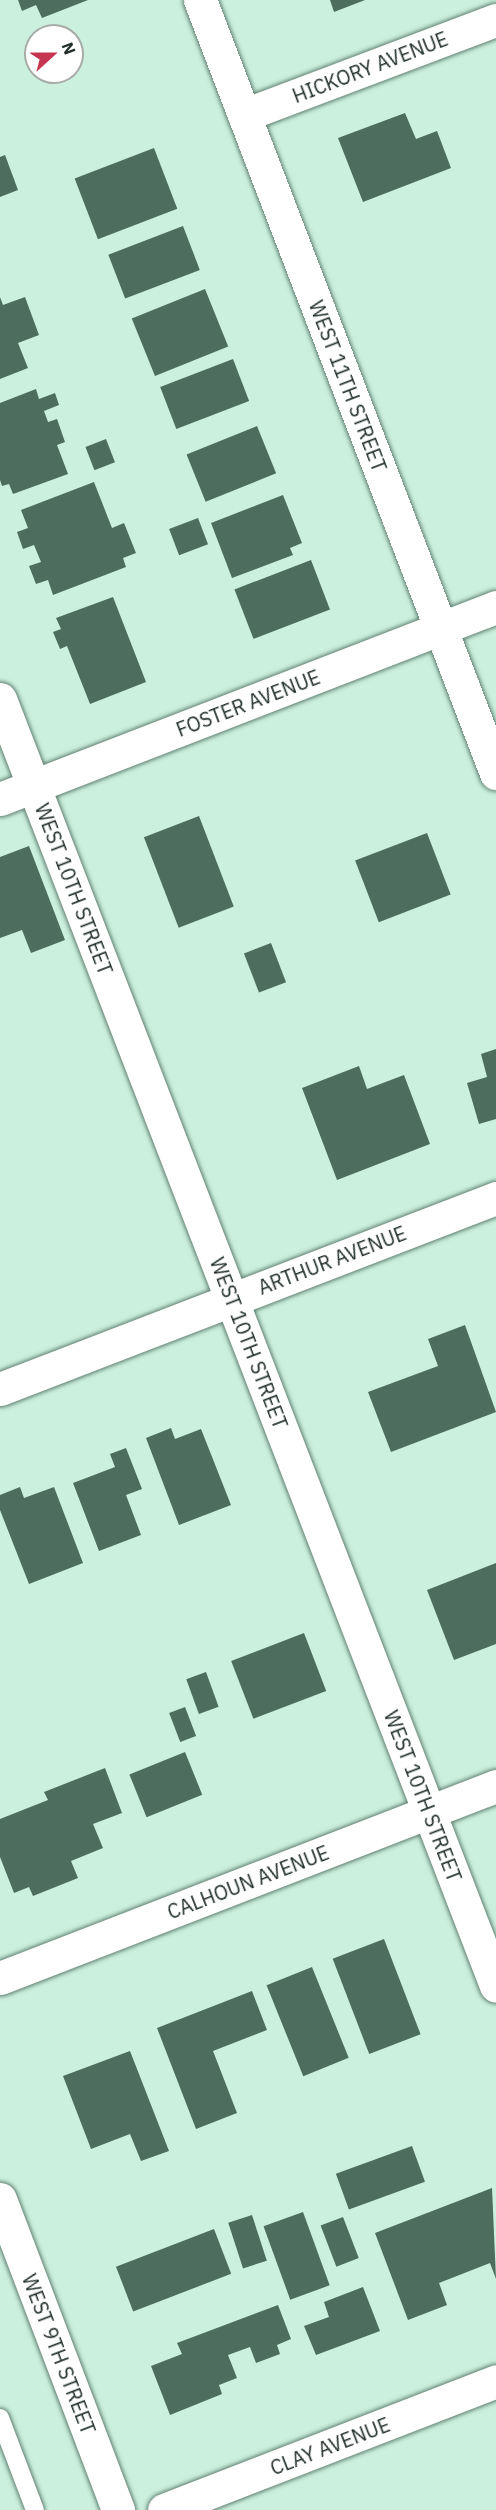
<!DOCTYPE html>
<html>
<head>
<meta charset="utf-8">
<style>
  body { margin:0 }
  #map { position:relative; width:496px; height:2510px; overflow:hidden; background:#ccf0de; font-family:"IBM Plex Sans",sans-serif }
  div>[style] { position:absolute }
  .building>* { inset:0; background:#4d6d5e; transform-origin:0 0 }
  .roads { filter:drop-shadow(0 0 2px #618172) drop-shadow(0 0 2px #618172) }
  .service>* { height:18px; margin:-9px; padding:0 9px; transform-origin:9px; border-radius:9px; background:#fff }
  .minor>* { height:33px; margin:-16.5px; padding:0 16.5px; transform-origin:16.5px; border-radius:16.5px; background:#fff }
  .secondary>* { height:33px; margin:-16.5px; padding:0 16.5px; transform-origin:16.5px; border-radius:16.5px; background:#fff }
  .primary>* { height:33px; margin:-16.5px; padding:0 16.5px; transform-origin:16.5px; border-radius:16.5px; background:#fff }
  span { translate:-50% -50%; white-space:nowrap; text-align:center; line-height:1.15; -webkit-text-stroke:6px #fff; paint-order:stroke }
  .street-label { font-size:20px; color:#222f29 }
  .north { position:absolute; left:24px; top:24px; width:60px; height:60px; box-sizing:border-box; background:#fff; border:2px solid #a7aca9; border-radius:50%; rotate:69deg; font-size:16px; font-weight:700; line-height:24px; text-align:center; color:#222f29 }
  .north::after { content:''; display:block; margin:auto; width:21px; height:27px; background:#c53552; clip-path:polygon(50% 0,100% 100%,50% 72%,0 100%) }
</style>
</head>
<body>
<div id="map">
  <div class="building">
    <i style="clip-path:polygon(18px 0,88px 0,42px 18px,36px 5px,22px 11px)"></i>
    <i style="clip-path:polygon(330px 0,365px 0,334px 12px)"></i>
    <i style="clip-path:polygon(405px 113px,416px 139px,437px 131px,451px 168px,363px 202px,338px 138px)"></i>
    <i style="left:154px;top:148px;width:65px;height:85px;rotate:69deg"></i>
    <i style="clip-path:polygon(5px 155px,18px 190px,0 197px,0 157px)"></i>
    <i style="left:183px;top:226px;width:47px;height:80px;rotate:69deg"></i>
    <i style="left:205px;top:289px;width:62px;height:79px;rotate:68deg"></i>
    <i style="clip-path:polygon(0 297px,3px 305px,25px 297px,39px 335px,18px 343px,28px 368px,0 379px)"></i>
    <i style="left:233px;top:359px;width:45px;height:78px;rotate:69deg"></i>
    <i style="clip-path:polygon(36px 389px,39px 399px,55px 393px,59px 405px,44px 411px,48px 422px,57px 419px,65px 442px,57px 445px,68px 474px,13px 494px,9px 484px,2px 486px,0 480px,0 403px)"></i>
    <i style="left:257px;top:426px;width:51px;height:76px;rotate:68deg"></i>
    <i style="left:106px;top:439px;width:25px;height:22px;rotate:69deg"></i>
    <i style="clip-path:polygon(94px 482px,112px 528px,124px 523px,136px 553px,123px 558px,126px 567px,53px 595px,48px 580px,36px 584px,29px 566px,41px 562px,34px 545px,23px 549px,17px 532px,28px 528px,21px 510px)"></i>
    <i style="clip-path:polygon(283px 495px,302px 543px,290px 548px,293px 555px,232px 578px,211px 523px)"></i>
    <i style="left:198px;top:518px;width:28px;height:31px;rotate:69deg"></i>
    <i style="left:311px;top:560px;width:53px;height:82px;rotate:69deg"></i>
    <i style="clip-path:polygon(113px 597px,146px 682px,90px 704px,67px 646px,60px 649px,53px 632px,61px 629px,56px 618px)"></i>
    <i style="left:199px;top:816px;width:97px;height:59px;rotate:69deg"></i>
    <i style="left:427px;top:833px;width:66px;height:77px;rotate:69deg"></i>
    <i style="clip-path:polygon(29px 846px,65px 940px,31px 953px,22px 930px,0 938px,0 857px)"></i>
    <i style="left:271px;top:943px;width:42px;height:29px;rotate:69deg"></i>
    <i style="clip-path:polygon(496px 1049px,496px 1119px,479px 1124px,467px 1083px,487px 1077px,481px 1054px)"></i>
    <i style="clip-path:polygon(359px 1066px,367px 1089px,404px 1075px,430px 1144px,337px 1180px,302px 1088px)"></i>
    <i style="clip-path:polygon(465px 1325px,496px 1412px,391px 1452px,368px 1392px,438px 1366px,428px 1339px)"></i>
    <i style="clip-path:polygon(171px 1428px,175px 1439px,201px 1429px,231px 1505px,179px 1525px,146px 1438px)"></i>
    <i style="clip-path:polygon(126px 1448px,142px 1489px,126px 1495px,141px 1535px,99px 1551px,73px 1483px,115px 1467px,110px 1454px)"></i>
    <i style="clip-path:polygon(20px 1487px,24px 1498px,54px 1487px,83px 1563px,29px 1584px,0 1510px,0 1495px)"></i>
    <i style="clip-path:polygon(496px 1563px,496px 1644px,454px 1660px,427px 1590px)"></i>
    <i style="left:304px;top:1633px;width:62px;height:78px;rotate:69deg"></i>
    <i style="left:206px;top:1672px;width:37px;height:21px;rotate:70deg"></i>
    <i style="left:185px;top:1707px;width:31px;height:17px;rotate:69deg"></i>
    <i style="left:185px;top:1752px;width:46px;height:60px;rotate:68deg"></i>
    <i style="clip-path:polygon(105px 1768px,122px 1813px,93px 1824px,103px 1848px,71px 1861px,78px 1878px,33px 1896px,29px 1887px,14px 1893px,0 1857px,0 1819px,48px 1800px,44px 1792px)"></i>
    <i style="left:384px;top:1939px;width:102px;height:55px;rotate:69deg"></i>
    <i style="left:312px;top:1967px;width:98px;height:49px;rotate:68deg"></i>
    <i style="clip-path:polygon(252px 1991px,267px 2030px,213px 2051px,237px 2113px,196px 2129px,157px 2028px)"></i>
    <i style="clip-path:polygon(130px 2051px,169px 2151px,141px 2161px,130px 2134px,91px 2149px,63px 2076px)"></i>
    <i style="left:412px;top:2146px;width:38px;height:81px;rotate:70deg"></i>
    <i style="clip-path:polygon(492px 2188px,496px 2279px,490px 2263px,439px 2283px,447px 2305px,408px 2320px,375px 2233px)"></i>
    <i style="left:303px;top:2212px;width:78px;height:42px;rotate:70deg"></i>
    <i style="left:252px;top:2215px;width:48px;height:25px;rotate:72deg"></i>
    <i style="left:343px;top:2217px;width:44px;height:24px;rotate:69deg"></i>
    <i style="left:214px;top:2229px;width:48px;height:105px;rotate:69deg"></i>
    <i style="clip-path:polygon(363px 2287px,380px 2331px,316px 2355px,304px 2326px,329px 2317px,324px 2302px)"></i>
    <i style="clip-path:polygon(278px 2305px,291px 2339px,277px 2345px,280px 2354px,256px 2363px,250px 2347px,228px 2355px,237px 2378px,219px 2385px,222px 2394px,170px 2415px,151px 2366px,182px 2354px,177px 2343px)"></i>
  </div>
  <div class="roads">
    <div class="service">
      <i style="left:0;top:2418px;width:98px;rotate:69.2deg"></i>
    </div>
    <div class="minor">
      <i style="left:244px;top:115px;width:269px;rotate:-20.7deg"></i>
      <i style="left:0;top:699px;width:1379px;rotate:68.92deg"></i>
      <i style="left:0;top:799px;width:532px;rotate:-21.16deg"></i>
      <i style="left:0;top:1389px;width:532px;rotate:-21.06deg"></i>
      <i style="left:0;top:1978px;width:532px;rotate:-21.16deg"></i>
      <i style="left:164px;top:2510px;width:356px;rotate:-21.2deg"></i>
    </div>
    <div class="secondary">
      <i style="left:200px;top:0;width:828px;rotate:69.05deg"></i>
    </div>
    <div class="primary">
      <i style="left:0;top:2199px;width:333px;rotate:69.2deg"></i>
    </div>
  </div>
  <div class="street-label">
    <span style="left:370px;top:67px;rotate:-21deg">HICKORY AVENUE</span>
    <span style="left:348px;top:386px;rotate:69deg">WEST 11TH STREET</span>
    <span style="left:248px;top:703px;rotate:-21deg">FOSTER AVENUE</span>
    <span style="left:74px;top:889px;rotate:69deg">WEST 10TH STREET</span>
    <span style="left:332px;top:1260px;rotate:-21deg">ARTHUR AVENUE</span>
    <span style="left:249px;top:1343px;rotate:69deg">WEST 10TH STREET</span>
    <span style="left:423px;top:1796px;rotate:69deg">WEST 10TH STREET</span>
    <span style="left:248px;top:1882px;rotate:-21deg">CALHOUN AVENUE</span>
    <span style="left:59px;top:2354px;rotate:69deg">WEST 9TH STREET</span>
    <span style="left:330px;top:2446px;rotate:-21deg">CLAY AVENUE</span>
  </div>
  <div class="north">N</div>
</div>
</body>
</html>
